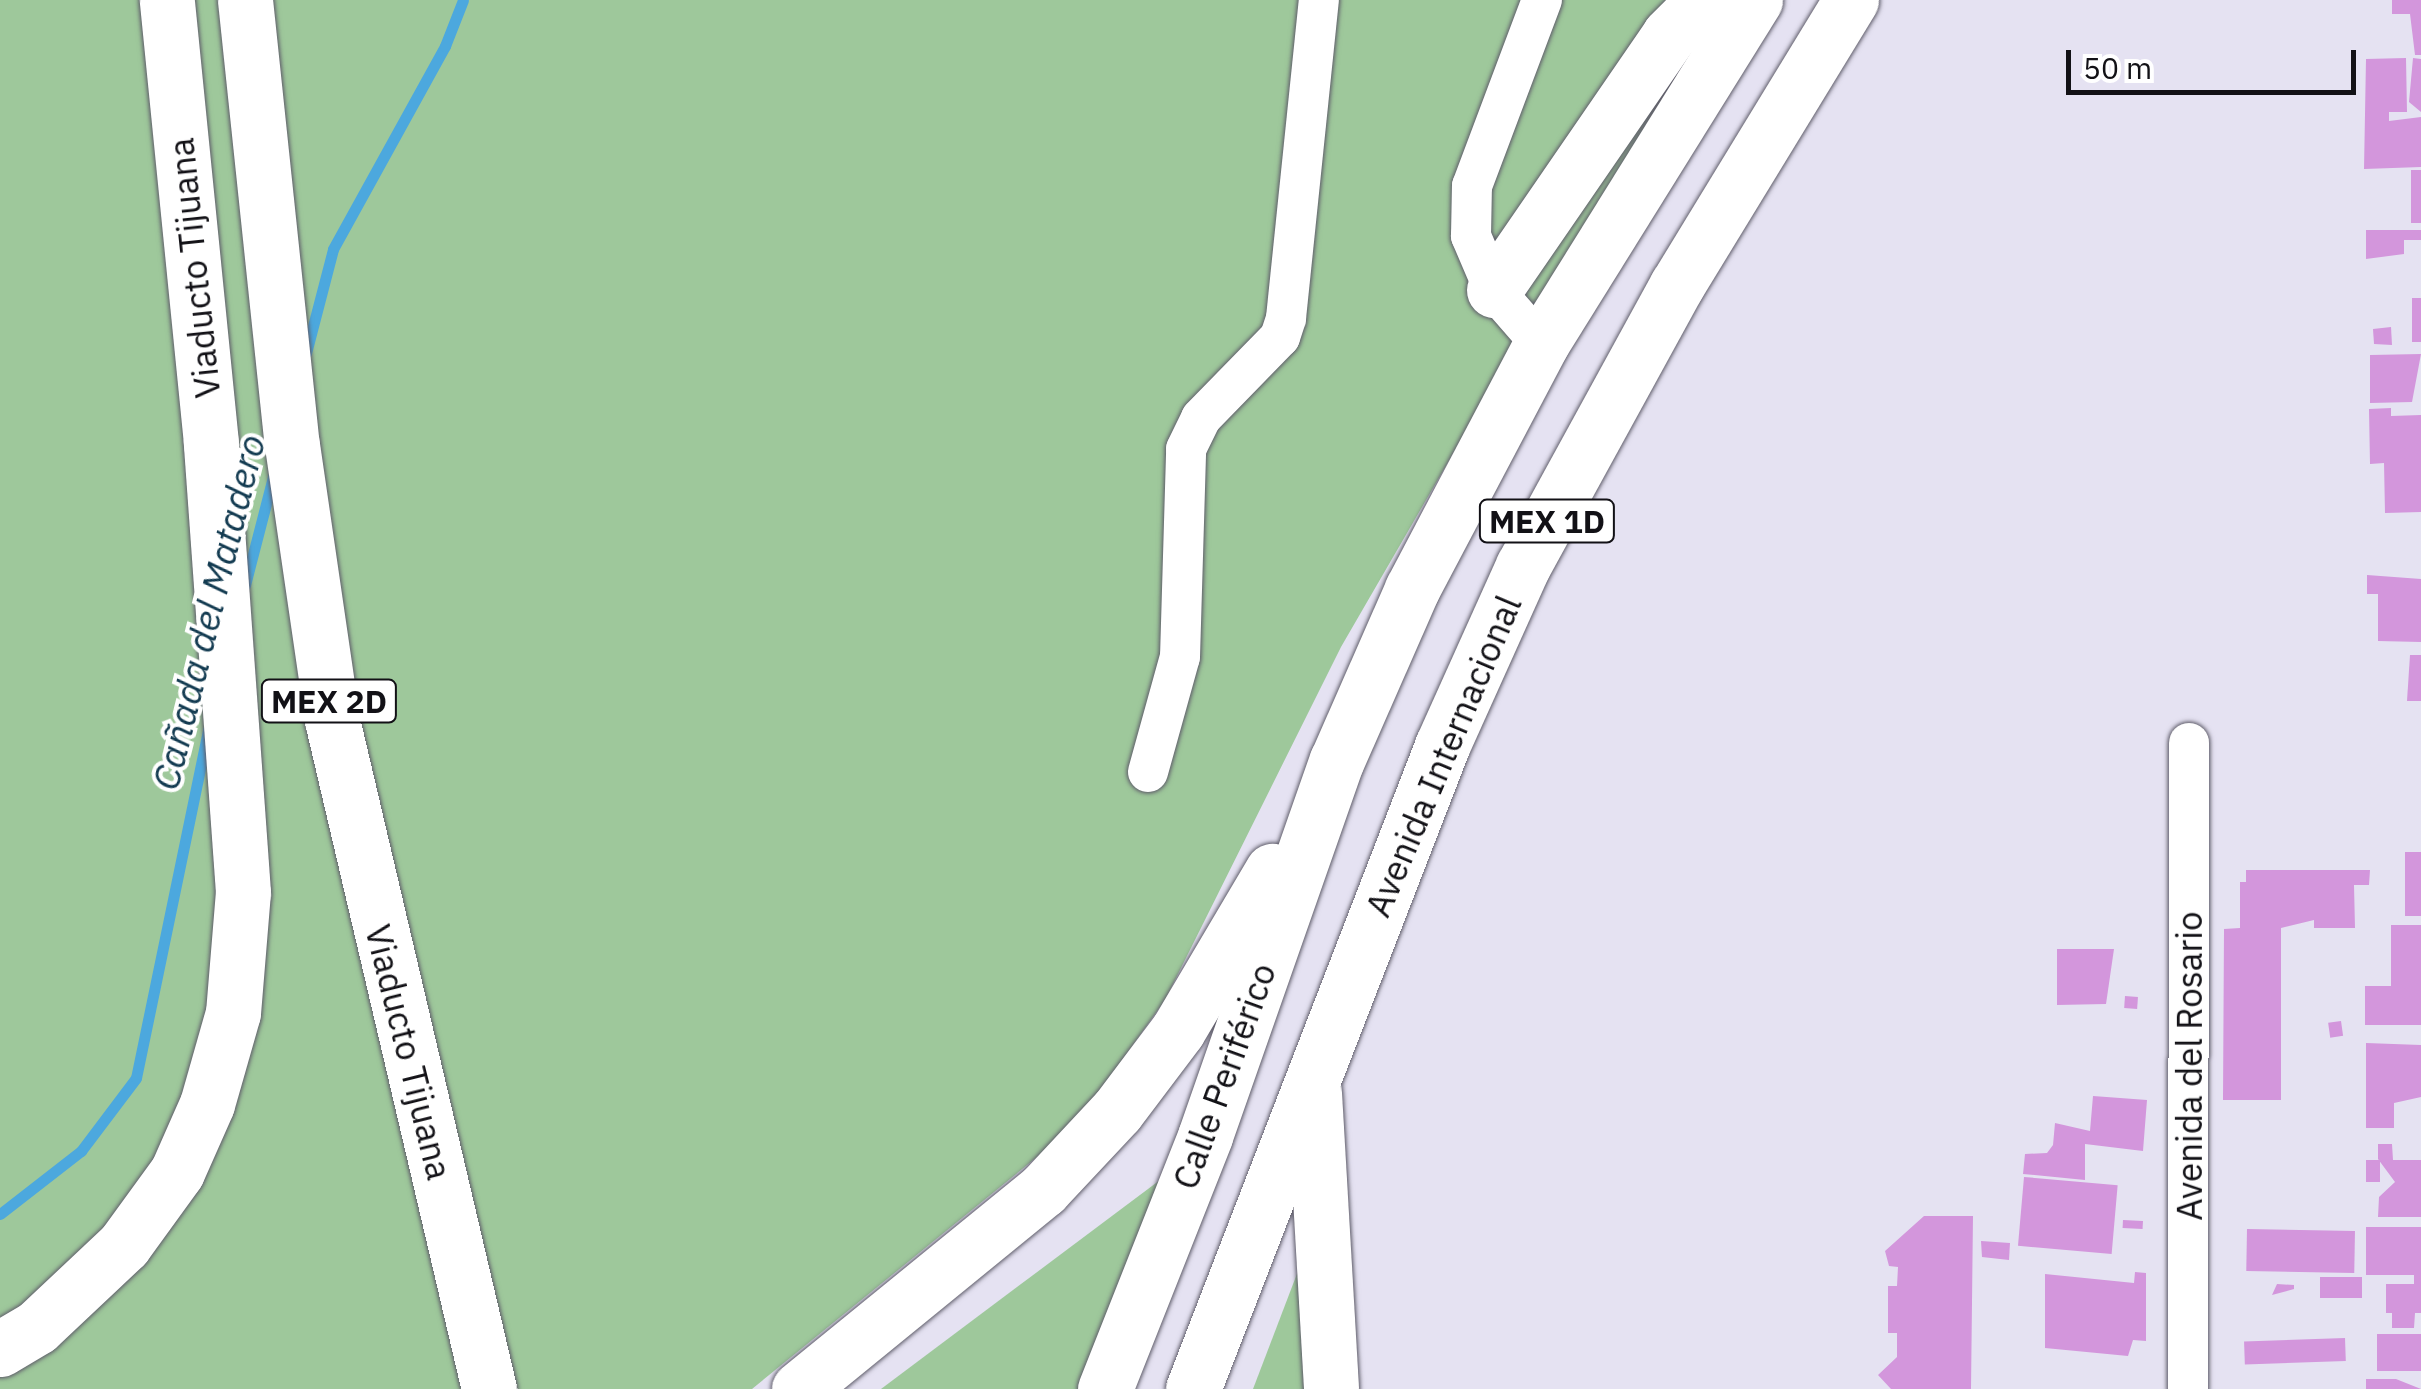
<!DOCTYPE html>
<html>
<head>
<meta charset="utf-8">
<style>
  body { margin:0 }
  #map { position:relative; width:2421px; height:1389px; overflow:hidden; background:#e5e2f2; font-family:"IBM Plex Sans",sans-serif }
  div>[style] { position:absolute }
  .green>* { inset:0; background:#9ec89b }
  .stream>* { height:11px; margin:-5.5px; padding:0 5.5px; transform-origin:5.5px; border-radius:5.5px; background:#4ca8de }
  .building>* { inset:0; background:#d396dc; transform-origin:0 0 }
  .roads { filter:drop-shadow(0 0 2px #5f5d6a) drop-shadow(0 0 2px #5f5d6a) }
  .minor>* { height:40px; margin:-20px; padding:0 20px; transform-origin:20px; border-radius:20px; background:#fff }
  .highway>* { height:55px; margin:-27.5px; padding:0 27.5px; transform-origin:27.5px; border-radius:27.5px; background:#fff }
  span { translate:-50% -50%; white-space:nowrap; text-align:center; line-height:1.15; -webkit-text-stroke:8px #fff; paint-order:stroke }
  .shield-label span { padding:2px 8px; background:#fff; border:2px solid; border-radius:8px; -webkit-text-stroke-width:0 }
  .shield-label { font-size:32px; color:#121116; font-weight:700 }
  .street-label { font-size:35px; color:#121116 }
  .water-label { font-size:38px; color:#133b51; font-style:italic }
  .scale { position:absolute; left:2066px; top:50px; width:290px; height:45px; box-sizing:border-box; border:5px solid #121116; border-top:0; padding-left:12px; font-size:30px; line-height:35px; white-space:nowrap; color:#121116; -webkit-text-stroke:8px #fff; paint-order:stroke }
</style>
</head>
<body>
<div id="map">
  <div class="green">
    <i style="clip-path:polygon(0 0,1728px 0,1594px 210px,1341px 647px,1165px 1000px,1075px 1126px,752px 1389px,0 1389px)"></i>
    <i style="clip-path:polygon(1168px 1174px,1116px 1389px,881px 1389px)"></i>
    <i style="clip-path:polygon(1324px 1203px,1352px 1389px,1253px 1389px)"></i>
  </div>
  <div class="stream">
    <i style="left:306px;top:353px;width:107px;rotate:-75.4deg"></i>
    <i style="left:333px;top:249px;width:232px;rotate:-61.1deg"></i>
    <i style="left:445px;top:46px;width:49px;rotate:-68.6deg"></i>
    <i style="left:245px;top:585px;width:112px;rotate:-75.5deg"></i>
    <i style="left:0;top:1214px;width:103px;rotate:-37.9deg"></i>
    <i style="left:81px;top:1151px;width:91px;rotate:-53deg"></i>
    <i style="left:136px;top:1078px;width:356px;rotate:-78.3deg"></i>
  </div>
  <div class="building">
    <i style="clip-path:polygon(2392px 0,2421px 0,2421px 55px,2415px 55px,2410px 14px,2392px 14px)"></i>
    <i style="clip-path:polygon(2406px 58px,2407px 112px,2389px 112px,2389px 121px,2421px 117px,2421px 167px,2364px 169px,2366px 59px)"></i>
    <i style="clip-path:polygon(2413px 58px,2421px 59px,2421px 112px,2409px 102px)"></i>
    <i style="left:2411px;top:170px;width:10px;height:53px"></i>
    <i style="clip-path:polygon(2366px 230px,2421px 230px,2421px 240px,2404px 240px,2404px 254px,2366px 259px)"></i>
    <i style="left:2412px;top:298px;width:9px;height:44px"></i>
    <i style="clip-path:polygon(2391px 327px,2392px 345px,2374px 344px,2373px 329px)"></i>
    <i style="clip-path:polygon(2421px 354px,2412px 402px,2370px 403px,2370px 355px)"></i>
    <i style="clip-path:polygon(2391px 408px,2391px 416px,2421px 415px,2421px 512px,2385px 513px,2384px 463px,2370px 464px,2369px 409px)"></i>
    <i style="clip-path:polygon(2367px 575px,2421px 579px,2421px 642px,2378px 641px,2378px 594px,2367px 594px)"></i>
    <i style="clip-path:polygon(2410px 655px,2421px 655px,2421px 701px,2407px 701px)"></i>
    <i style="left:2405px;top:852px;width:16px;height:64px"></i>
    <i style="clip-path:polygon(2246px 870px,2370px 870px,2369px 885px,2354px 885px,2355px 928px,2314px 928px,2314px 920px,2281px 928px,2281px 1100px,2223px 1100px,2224px 929px,2240px 928px,2240px 882px,2246px 882px)"></i>
    <i style="clip-path:polygon(2391px 925px,2421px 925px,2421px 1025px,2365px 1025px,2365px 986px,2391px 986px)"></i>
    <i style="clip-path:polygon(2057px 949px,2114px 949px,2106px 1004px,2057px 1005px)"></i>
    <i style="left:2125px;top:996px;width:13px;height:12px;rotate:4deg"></i>
    <i style="left:2341px;top:1021px;width:15px;height:13px;rotate:82deg"></i>
    <i style="clip-path:polygon(2366px 1043px,2421px 1045px,2421px 1097px,2394px 1103px,2394px 1128px,2366px 1128px)"></i>
    <i style="clip-path:polygon(2093px 1096px,2147px 1100px,2143px 1151px,2085px 1144px,2085px 1180px,2023px 1174px,2025px 1154px,2047px 1153px,2053px 1145px,2055px 1123px,2090px 1131px)"></i>
    <i style="clip-path:polygon(2378px 1144px,2392px 1144px,2393px 1160px,2421px 1160px,2421px 1217px,2378px 1217px,2379px 1197px,2395px 1182px,2378px 1159px)"></i>
    <i style="left:2366px;top:1160px;width:14px;height:22px"></i>
    <i style="left:2024px;top:1177px;width:94px;height:69px;rotate:5deg"></i>
    <i style="clip-path:polygon(1924px 1216px,1973px 1216px,1971px 1389px,1891px 1389px,1878px 1375px,1897px 1357px,1897px 1333px,1888px 1333px,1888px 1286px,1897px 1286px,1898px 1267px,1889px 1266px,1885px 1251px)"></i>
    <i style="left:2123px;top:1220px;width:20px;height:8px;rotate:3deg"></i>
    <i style="clip-path:polygon(2366px 1227px,2421px 1227px,2421px 1313px,2415px 1313px,2414px 1328px,2392px 1328px,2392px 1313px,2386px 1313px,2386px 1284px,2414px 1284px,2414px 1275px,2366px 1275px)"></i>
    <i style="left:2247px;top:1229px;width:108px;height:42px;rotate:1deg"></i>
    <i style="clip-path:polygon(1981px 1241px,2010px 1243px,2009px 1260px,1982px 1257px)"></i>
    <i style="clip-path:polygon(2135px 1272px,2146px 1273px,2146px 1341px,2133px 1340px,2128px 1356px,2045px 1348px,2045px 1274px,2134px 1283px)"></i>
    <i style="left:2320px;top:1277px;width:42px;height:21px"></i>
    <i style="clip-path:polygon(2277px 1284px,2294px 1285px,2294px 1289px,2272px 1295px)"></i>
    <i style="left:2377px;top:1334px;width:44px;height:37px"></i>
    <i style="left:2345px;top:1338px;width:23px;height:101px;rotate:88deg"></i>
    <i style="clip-path:polygon(2366px 1379px,2396px 1379px,2421px 1389px,2366px 1389px)"></i>
  </div>
  <div class="roads">
    <div class="minor">
      <i style="left:1541px;top:344px;width:72px;rotate:-131deg"></i>
      <i style="left:1494px;top:290px;width:59px;rotate:-113.1deg"></i>
      <i style="left:1471px;top:236px;width:50px;rotate:-88.9deg"></i>
      <i style="left:1472px;top:186px;width:199px;rotate:-69.4deg"></i>
      <i style="left:1148px;top:772px;width:119px;rotate:-74.5deg"></i>
      <i style="left:1180px;top:657px;width:208px;rotate:-88.3deg"></i>
      <i style="left:1186px;top:449px;width:34px;rotate:-64deg"></i>
      <i style="left:1201px;top:418px;width:113px;rotate:-45.7deg"></i>
      <i style="left:1280px;top:337px;width:20px;rotate:-72deg"></i>
      <i style="left:1286px;top:318px;width:320px;rotate:-84.1deg"></i>
      <i style="left:2188px;top:1389px;width:646px;rotate:-89.91deg"></i>
    </div>
    <div class="highway">
      <i style="left:245px;top:0;width:447px;rotate:84deg"></i>
      <i style="left:292px;top:445px;width:278px;rotate:81.7deg"></i>
      <i style="left:332px;top:720px;width:687px;rotate:76.79deg"></i>
      <i style="left:1494px;top:290px;width:309px;rotate:-55.5deg"></i>
      <i style="left:1669px;top:35px;width:49px;rotate:-45deg"></i>
      <i style="left:1314px;top:1093px;width:296px;rotate:86.7deg"></i>
      <i style="left:0;top:1349px;width:43px;rotate:-30.7deg"></i>
      <i style="left:37px;top:1327px;width:120px;rotate:-43.3deg"></i>
      <i style="left:124px;top:1245px;width:90px;rotate:-54deg"></i>
      <i style="left:177px;top:1172px;width:74px;rotate:-66.2deg"></i>
      <i style="left:207px;top:1104px;width:95px;rotate:-74.1deg"></i>
      <i style="left:233px;top:1013px;width:121px;rotate:-85.3deg"></i>
      <i style="left:243px;top:892px;width:450px;rotate:-94.1deg"></i>
      <i style="left:211px;top:443px;width:445px;rotate:-95.7deg"></i>
      <i style="left:799px;top:1389px;width:315px;rotate:-39.2deg"></i>
      <i style="left:1043px;top:1190px;width:108px;rotate:-46.9deg"></i>
      <i style="left:1117px;top:1111px;width:101px;rotate:-53deg"></i>
      <i style="left:1178px;top:1030px;width:185px;rotate:-59.4deg"></i>
      <i style="left:1105px;top:1389px;width:272px;rotate:-68.4deg"></i>
      <i style="left:1205px;top:1136px;width:398px;rotate:-70.7deg"></i>
      <i style="left:1337px;top:760px;width:187px;rotate:-66.3deg"></i>
      <i style="left:1412px;top:589px;width:277px;rotate:-62.2deg"></i>
      <i style="left:1541px;top:344px;width:405px;rotate:-58.1deg"></i>
      <i style="left:1193px;top:1389px;width:690px;rotate:-68.83deg"></i>
      <i style="left:1442px;top:746px;width:197px;rotate:-65.8deg"></i>
      <i style="left:1523px;top:566px;width:320px;rotate:-61.3deg"></i>
      <i style="left:1677px;top:285px;width:334px;rotate:-58.6deg"></i>
    </div>
  </div>
  <div class="shield-label">
    <span style="left:1547px;top:521px">MEX 1D</span>
    <span style="left:329px;top:701px">MEX 2D</span>
  </div>
  <div class="street-label">
    <span style="left:194px;top:268px;rotate:-96deg">Viaducto Tijuana</span>
    <span style="left:1443px;top:756px;rotate:-67deg">Avenida Internacional</span>
    <span style="left:409px;top:1052px;rotate:76deg">Viaducto Tijuana</span>
    <span style="left:2189px;top:1066px;rotate:-90deg">Avenida del Rosario</span>
    <span style="left:1224px;top:1076px;rotate:-70deg">Calle Periférico</span>
  </div>
  <div class="water-label">
    <span style="left:208px;top:612px;rotate:-76deg">Cañada del Matadero</span>
  </div>
  <div class="scale">50 m</div>
</div>
</body>
</html>
